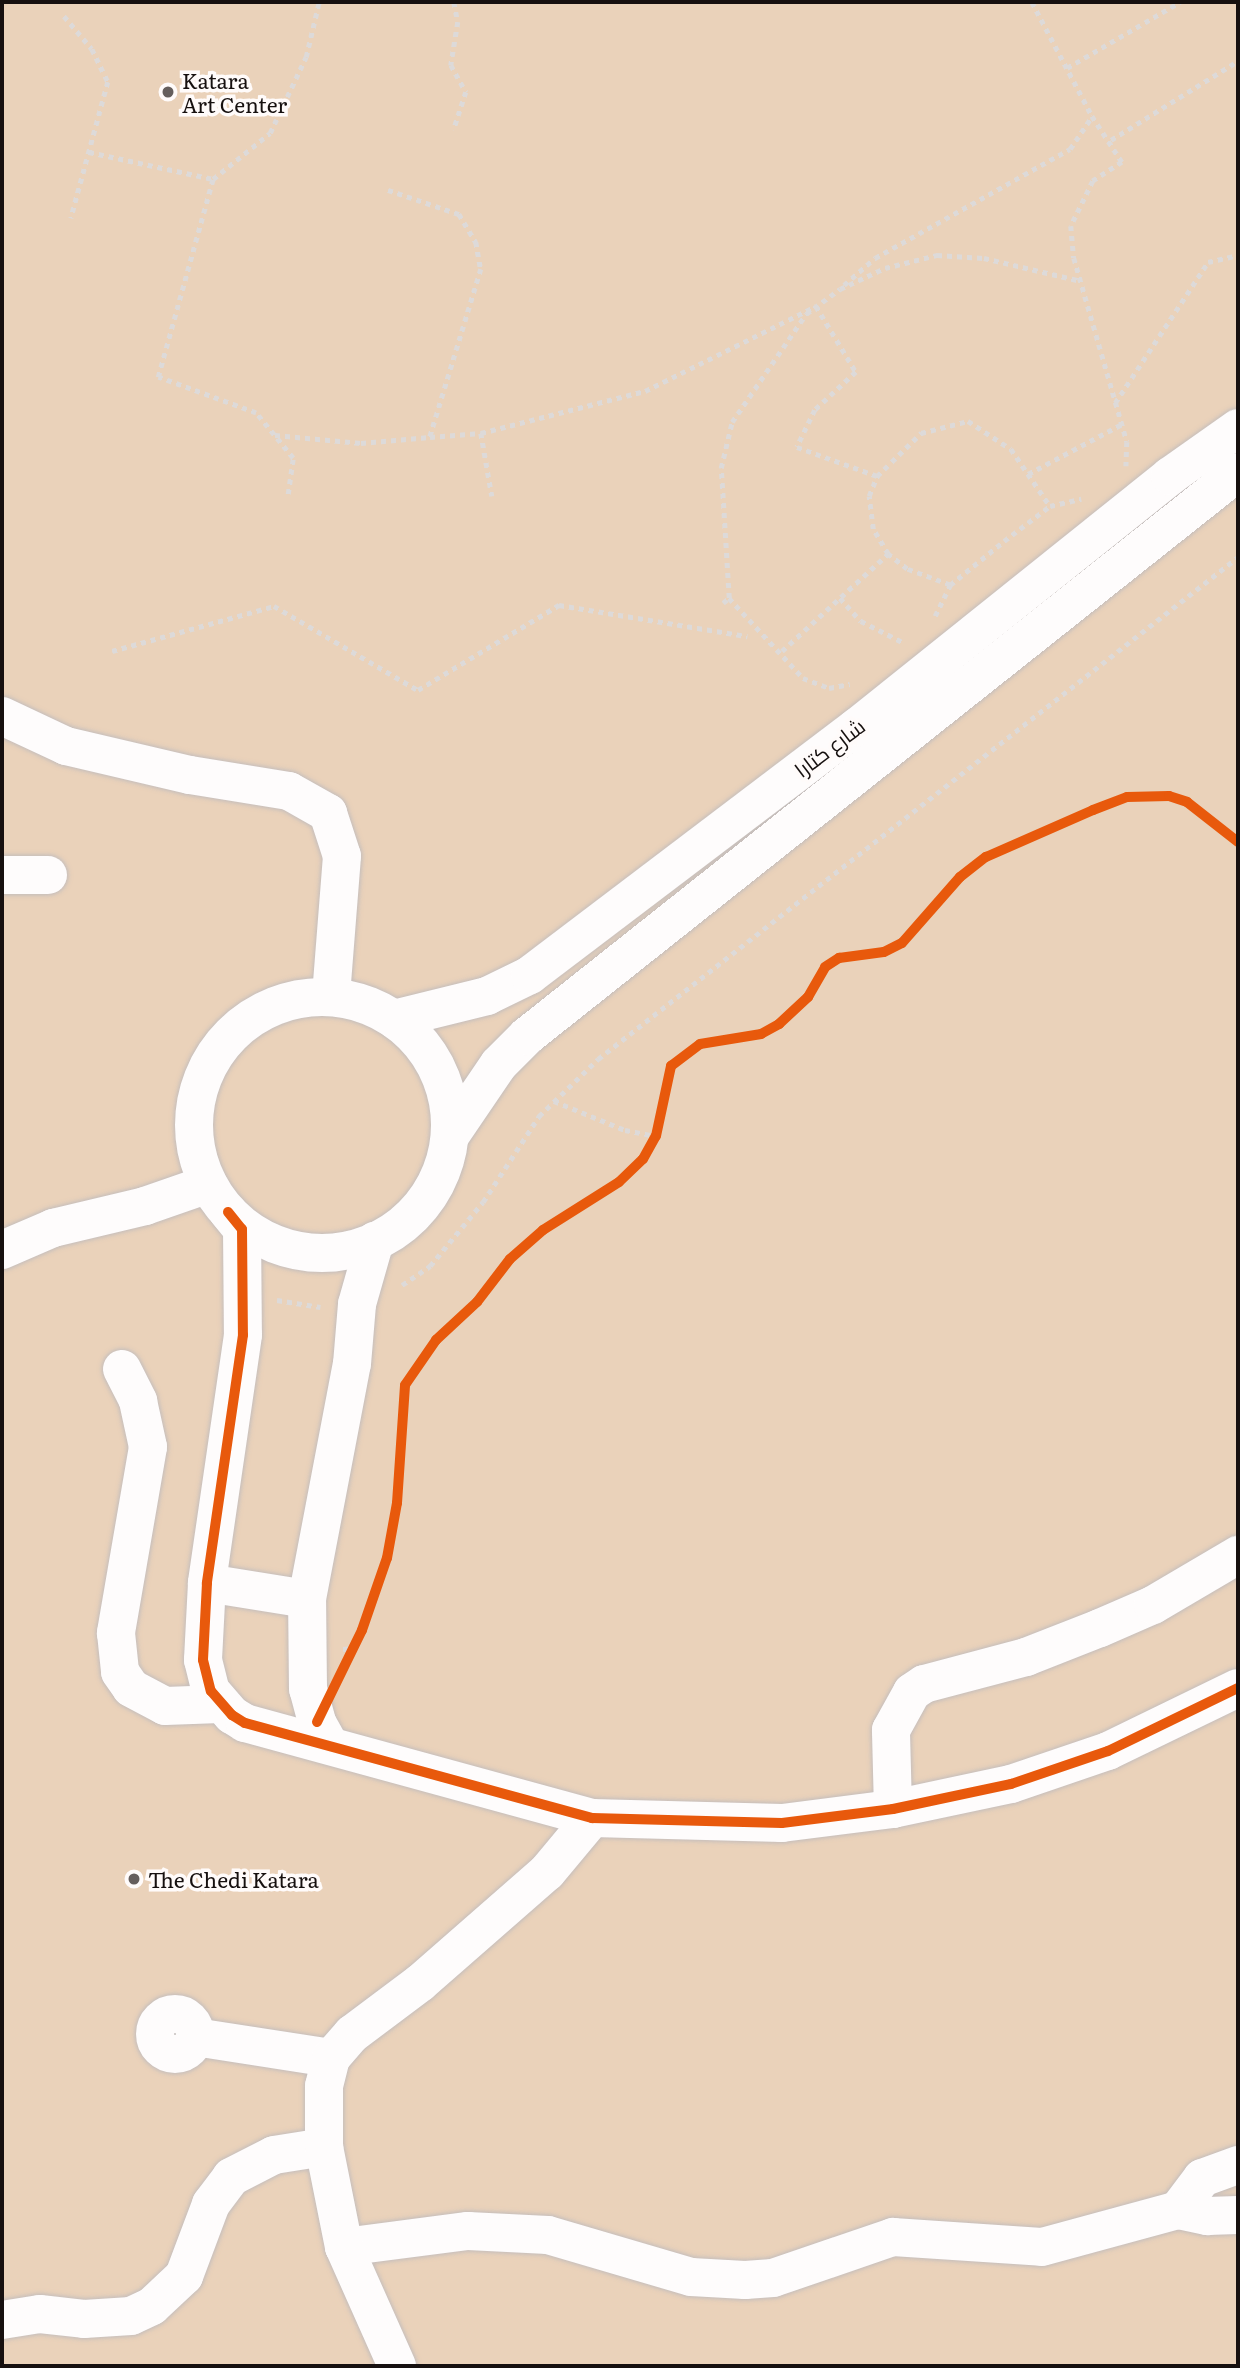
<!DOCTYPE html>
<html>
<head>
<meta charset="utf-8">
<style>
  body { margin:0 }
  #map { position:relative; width:1240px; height:2368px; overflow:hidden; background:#f7eeec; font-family:Literata,Cairo,serif }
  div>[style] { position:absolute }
  .green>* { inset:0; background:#ead2ba; transform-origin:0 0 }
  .path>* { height:4.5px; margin-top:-2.25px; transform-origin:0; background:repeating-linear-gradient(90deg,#dddad9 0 5px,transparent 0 10px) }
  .roads { filter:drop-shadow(0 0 2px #c5bebc) drop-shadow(0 0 2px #c5bebc) }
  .minor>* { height:38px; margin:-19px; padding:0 19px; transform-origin:19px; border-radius:19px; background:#fefcfc }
  .minor>.ring { margin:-19px; padding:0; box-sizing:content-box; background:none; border:38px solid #fefcfc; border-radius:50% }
  .cycleway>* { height:10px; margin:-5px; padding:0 5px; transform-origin:5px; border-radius:5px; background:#e8590c }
  .dots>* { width:19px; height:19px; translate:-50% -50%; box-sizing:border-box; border:4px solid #fffbfa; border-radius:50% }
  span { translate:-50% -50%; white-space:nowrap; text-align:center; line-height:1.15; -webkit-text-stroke:7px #fffbfa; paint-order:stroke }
  .poi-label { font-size:21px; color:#16100f }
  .left { translate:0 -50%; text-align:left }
  .street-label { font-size:21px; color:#16100f }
  .frame { position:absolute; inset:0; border:4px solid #16100f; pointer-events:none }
</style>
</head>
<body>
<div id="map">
  <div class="green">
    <i style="left:2px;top:2px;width:1236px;height:2364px"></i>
  </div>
  <div class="path">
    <i style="left:454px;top:2px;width:20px;rotate:79deg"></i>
    <i style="left:458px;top:22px;width:44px;rotate:99.2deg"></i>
    <i style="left:451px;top:65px;width:31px;rotate:61deg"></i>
    <i style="left:466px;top:92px;width:40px;rotate:108deg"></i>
    <i style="left:1032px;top:2px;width:129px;rotate:62.2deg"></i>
    <i style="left:1092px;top:116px;width:55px;rotate:56.9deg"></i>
    <i style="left:1122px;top:162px;width:35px;rotate:147deg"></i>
    <i style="left:1093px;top:181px;width:50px;rotate:116.1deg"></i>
    <i style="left:1071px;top:226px;width:32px;rotate:85deg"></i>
    <i style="left:1074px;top:258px;width:191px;rotate:73.9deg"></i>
    <i style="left:1127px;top:442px;width:24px;rotate:92deg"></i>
    <i style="left:64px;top:16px;width:43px;rotate:49.7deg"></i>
    <i style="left:92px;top:49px;width:37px;rotate:64deg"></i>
    <i style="left:108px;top:82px;width:141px;rotate:105.2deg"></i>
    <i style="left:1067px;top:68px;width:131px;rotate:-30.3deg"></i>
    <i style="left:1111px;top:140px;width:150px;rotate:-31.9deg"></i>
    <i style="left:89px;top:152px;width:127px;rotate:12.3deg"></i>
    <i style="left:388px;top:190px;width:75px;rotate:18.7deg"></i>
    <i style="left:459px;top:214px;width:33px;rotate:59deg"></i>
    <i style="left:476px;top:242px;width:27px;rotate:80deg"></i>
    <i style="left:481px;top:269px;width:176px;rotate:106.9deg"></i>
    <i style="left:430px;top:437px;width:51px;rotate:-4.5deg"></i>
    <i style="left:481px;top:433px;width:64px;rotate:80.1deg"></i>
    <i style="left:844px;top:285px;width:41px;rotate:-41.1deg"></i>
    <i style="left:875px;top:258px;width:223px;rotate:-29.2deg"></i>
    <i style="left:1070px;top:149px;width:40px;rotate:-56deg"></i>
    <i style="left:1115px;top:403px;width:169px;rotate:-56.6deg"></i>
    <i style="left:1208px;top:262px;width:31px;rotate:-13deg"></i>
    <i style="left:481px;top:433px;width:169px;rotate:-14.4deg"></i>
    <i style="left:645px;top:391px;width:191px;rotate:-26.4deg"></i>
    <i style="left:816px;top:306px;width:77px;rotate:58.8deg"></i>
    <i style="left:856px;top:372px;width:56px;rotate:137.2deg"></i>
    <i style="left:815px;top:410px;width:41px;rotate:115.9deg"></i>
    <i style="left:797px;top:447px;width:85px;rotate:19.9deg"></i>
    <i style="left:275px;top:435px;width:86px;rotate:5.3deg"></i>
    <i style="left:361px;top:443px;width:69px;rotate:-5deg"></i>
    <i style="left:1028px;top:474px;width:106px;rotate:-28deg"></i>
    <i style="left:288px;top:494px;width:36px;rotate:-82deg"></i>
    <i style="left:293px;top:458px;width:58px;rotate:-129.4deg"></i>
    <i style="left:256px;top:413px;width:104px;rotate:-159.8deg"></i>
    <i style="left:158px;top:377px;width:205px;rotate:-74.5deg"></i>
    <i style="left:213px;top:179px;width:73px;rotate:-38.9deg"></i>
    <i style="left:270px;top:133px;width:84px;rotate:-64.7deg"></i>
    <i style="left:306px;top:57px;width:57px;rotate:-76.7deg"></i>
    <i style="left:950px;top:585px;width:46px;rotate:-159.6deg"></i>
    <i style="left:907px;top:569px;width:24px;rotate:-142deg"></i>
    <i style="left:888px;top:554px;width:29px;rotate:-121deg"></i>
    <i style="left:873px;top:529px;width:33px;rotate:-97deg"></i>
    <i style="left:869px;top:496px;width:22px;rotate:-68deg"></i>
    <i style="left:877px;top:476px;width:62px;rotate:-44.3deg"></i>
    <i style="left:921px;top:433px;width:49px;rotate:-14.3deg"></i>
    <i style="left:968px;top:421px;width:51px;rotate:33.1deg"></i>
    <i style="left:1011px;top:449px;width:69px;rotate:55.6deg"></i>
    <i style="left:729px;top:598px;width:130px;rotate:-93.5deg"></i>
    <i style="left:721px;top:468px;width:47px;rotate:-76.6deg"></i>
    <i style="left:732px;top:422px;width:131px;rotate:-55.6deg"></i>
    <i style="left:806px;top:314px;width:42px;rotate:-36.3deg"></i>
    <i style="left:840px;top:289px;width:50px;rotate:-25deg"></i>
    <i style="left:885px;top:268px;width:54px;rotate:-14deg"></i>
    <i style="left:937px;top:255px;width:47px;rotate:3.7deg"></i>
    <i style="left:984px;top:258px;width:100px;rotate:13.3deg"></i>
    <i style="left:840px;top:598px;width:31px;rotate:48deg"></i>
    <i style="left:861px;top:621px;width:48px;rotate:27.1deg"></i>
    <i style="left:723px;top:603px;width:8px;rotate:-40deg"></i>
    <i style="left:729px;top:598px;width:109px;rotate:47.2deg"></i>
    <i style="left:803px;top:678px;width:28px;rotate:21deg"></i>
    <i style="left:829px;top:688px;width:21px;rotate:-11deg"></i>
    <i style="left:935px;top:616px;width:34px;rotate:-64deg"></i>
    <i style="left:950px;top:585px;width:70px;rotate:-39.2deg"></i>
    <i style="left:1004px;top:541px;width:58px;rotate:-37.3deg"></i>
    <i style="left:1050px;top:506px;width:32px;rotate:-13deg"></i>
    <i style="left:112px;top:651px;width:168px;rotate:-15.5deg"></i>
    <i style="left:274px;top:606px;width:167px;rotate:30.3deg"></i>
    <i style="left:418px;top:690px;width:165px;rotate:-31.1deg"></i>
    <i style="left:559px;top:605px;width:191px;rotate:9.4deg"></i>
    <i style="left:782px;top:651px;width:144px;rotate:-42.5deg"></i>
    <i style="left:554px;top:1101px;width:77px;rotate:22.2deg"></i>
    <i style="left:625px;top:1130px;width:32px;rotate:11deg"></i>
    <i style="left:402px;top:1285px;width:34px;rotate:-34deg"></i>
    <i style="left:430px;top:1266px;width:83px;rotate:-50.4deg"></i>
    <i style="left:483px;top:1202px;width:103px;rotate:-56.9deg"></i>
    <i style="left:539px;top:1116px;width:82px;rotate:-44deg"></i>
    <i style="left:598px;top:1059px;width:813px;rotate:-38.11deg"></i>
    <i style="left:277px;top:1300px;width:44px;rotate:9.2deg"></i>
    <i style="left:343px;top:1649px;width:11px;rotate:-5deg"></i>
  </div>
  <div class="roads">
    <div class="minor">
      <i style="left:2px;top:716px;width:71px;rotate:25.1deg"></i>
      <i style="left:66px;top:746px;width:127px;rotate:13.2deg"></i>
      <i style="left:190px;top:775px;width:100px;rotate:9.2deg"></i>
      <i style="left:289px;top:791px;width:45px;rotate:29.4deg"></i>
      <i style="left:328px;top:813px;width:45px;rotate:72deg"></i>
      <i style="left:342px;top:856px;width:141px;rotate:94.5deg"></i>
      <i style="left:2px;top:875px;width:46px"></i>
      <i class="ring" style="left:194px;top:997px;width:218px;height:218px"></i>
      <i style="left:394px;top:1019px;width:96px;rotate:-13.9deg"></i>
      <i style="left:487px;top:996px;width:48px;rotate:-26deg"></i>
      <i style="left:530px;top:975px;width:410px;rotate:-37.2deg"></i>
      <i style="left:857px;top:727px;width:401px;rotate:-38.7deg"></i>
      <i style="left:1170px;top:476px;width:83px;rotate:-35.2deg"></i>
      <i style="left:450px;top:1136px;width:87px;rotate:-55.8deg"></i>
      <i style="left:499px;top:1064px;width:40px;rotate:-45deg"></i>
      <i style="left:527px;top:1036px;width:908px;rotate:-38.42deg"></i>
      <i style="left:228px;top:1212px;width:22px;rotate:51deg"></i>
      <i style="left:242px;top:1229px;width:106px;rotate:89.5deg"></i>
      <i style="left:243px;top:1335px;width:251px;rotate:98.3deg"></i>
      <i style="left:207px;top:1583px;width:77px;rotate:93deg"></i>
      <i style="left:203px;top:1660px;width:32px;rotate:76deg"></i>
      <i style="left:211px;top:1691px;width:32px;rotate:49deg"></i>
      <i style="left:232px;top:1715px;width:15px;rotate:32deg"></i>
      <i style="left:245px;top:1723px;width:360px;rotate:15.3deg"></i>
      <i style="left:592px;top:1818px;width:190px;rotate:1.5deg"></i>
      <i style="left:782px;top:1823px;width:112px;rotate:-7.2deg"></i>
      <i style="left:893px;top:1809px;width:121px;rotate:-12deg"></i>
      <i style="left:1011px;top:1784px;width:102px;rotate:-18.8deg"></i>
      <i style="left:1108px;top:1751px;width:144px;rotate:-25.9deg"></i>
      <i style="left:2px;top:1250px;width:56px;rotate:-23.3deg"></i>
      <i style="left:53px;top:1228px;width:95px;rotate:-13.4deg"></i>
      <i style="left:145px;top:1206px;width:67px;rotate:-19.2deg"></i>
      <i style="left:122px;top:1369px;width:36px;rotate:63deg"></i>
      <i style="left:138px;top:1401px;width:47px;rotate:77.7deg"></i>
      <i style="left:148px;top:1447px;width:189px;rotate:99.8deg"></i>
      <i style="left:116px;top:1633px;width:39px;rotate:84deg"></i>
      <i style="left:120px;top:1672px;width:19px;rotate:55deg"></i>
      <i style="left:131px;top:1688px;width:38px;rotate:28deg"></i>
      <i style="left:165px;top:1706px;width:55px;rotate:-2.1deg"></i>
      <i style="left:207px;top:1583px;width:101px;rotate:9.1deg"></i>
      <i style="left:329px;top:1744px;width:25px;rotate:-119deg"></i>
      <i style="left:317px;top:1722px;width:34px;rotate:-105deg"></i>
      <i style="left:308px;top:1689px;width:90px;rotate:-90.6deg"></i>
      <i style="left:307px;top:1599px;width:239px;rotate:-79.2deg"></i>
      <i style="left:352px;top:1364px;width:60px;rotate:-85.2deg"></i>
      <i style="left:357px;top:1304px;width:66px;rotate:-74.1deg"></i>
      <i style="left:893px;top:1809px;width:79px;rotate:-91.5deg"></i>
      <i style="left:891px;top:1730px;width:43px;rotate:-61.1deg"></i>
      <i style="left:912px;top:1692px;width:14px;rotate:-34deg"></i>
      <i style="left:924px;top:1684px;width:106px;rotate:-14.8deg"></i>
      <i style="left:1026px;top:1657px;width:79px;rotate:-21.4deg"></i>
      <i style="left:1100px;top:1628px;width:58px;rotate:-23.5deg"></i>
      <i style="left:1153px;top:1605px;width:99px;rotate:-30.5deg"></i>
      <i class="ring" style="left:155px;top:2014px;width:2px;height:2px"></i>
      <i style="left:195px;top:2037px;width:138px;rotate:8.8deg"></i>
      <i style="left:1178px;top:2210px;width:40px;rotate:-53deg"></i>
      <i style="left:1202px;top:2178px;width:38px;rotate:-20deg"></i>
      <i style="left:344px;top:2247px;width:125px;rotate:-7.4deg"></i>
      <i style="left:468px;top:2231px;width:80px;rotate:2.9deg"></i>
      <i style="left:548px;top:2235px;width:149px;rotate:16.4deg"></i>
      <i style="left:691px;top:2277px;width:54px;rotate:3.2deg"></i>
      <i style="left:745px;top:2280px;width:28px;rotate:-4deg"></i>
      <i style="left:773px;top:2278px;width:127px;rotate:-18.9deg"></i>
      <i style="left:893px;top:2237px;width:149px;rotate:3.8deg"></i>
      <i style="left:1042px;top:2247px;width:141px;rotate:-15.2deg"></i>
      <i style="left:1178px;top:2210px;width:30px;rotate:12deg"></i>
      <i style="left:1207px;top:2216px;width:31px;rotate:-2deg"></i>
      <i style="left:2px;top:2320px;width:38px;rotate:-9deg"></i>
      <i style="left:40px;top:2314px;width:44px;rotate:6.5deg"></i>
      <i style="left:84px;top:2319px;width:47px;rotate:-3.7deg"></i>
      <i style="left:131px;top:2316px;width:23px;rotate:-25deg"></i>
      <i style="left:152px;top:2306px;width:44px;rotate:-43.2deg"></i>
      <i style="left:184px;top:2276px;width:77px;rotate:-69.4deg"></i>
      <i style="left:211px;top:2204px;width:34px;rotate:-53deg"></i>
      <i style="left:231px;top:2177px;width:48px;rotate:-27.1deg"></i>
      <i style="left:274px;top:2155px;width:51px;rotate:-9.1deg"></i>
      <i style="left:397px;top:2366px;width:130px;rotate:-114deg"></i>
      <i style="left:344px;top:2247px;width:102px;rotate:-101.3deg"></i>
      <i style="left:324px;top:2147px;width:61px;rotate:-90deg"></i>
      <i style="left:324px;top:2086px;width:29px;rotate:-76deg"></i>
      <i style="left:331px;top:2058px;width:32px;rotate:-49deg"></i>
      <i style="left:352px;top:2034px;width:85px;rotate:-36.9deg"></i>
      <i style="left:420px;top:1983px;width:169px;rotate:-41.2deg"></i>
      <i style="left:547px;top:1872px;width:70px;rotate:-50.2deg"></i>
    </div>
  </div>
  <div class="cycleway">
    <i style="left:228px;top:1212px;width:22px;rotate:51deg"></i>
    <i style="left:242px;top:1229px;width:106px;rotate:89.5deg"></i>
    <i style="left:243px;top:1335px;width:251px;rotate:98.3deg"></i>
    <i style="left:207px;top:1583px;width:77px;rotate:93deg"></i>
    <i style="left:203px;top:1660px;width:32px;rotate:76deg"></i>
    <i style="left:211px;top:1691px;width:32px;rotate:49deg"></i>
    <i style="left:232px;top:1715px;width:15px;rotate:32deg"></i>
    <i style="left:245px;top:1723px;width:360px;rotate:15.3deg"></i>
    <i style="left:592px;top:1818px;width:190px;rotate:1.5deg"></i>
    <i style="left:782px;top:1823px;width:112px;rotate:-7.2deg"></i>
    <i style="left:893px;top:1809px;width:121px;rotate:-12deg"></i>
    <i style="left:1011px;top:1784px;width:102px;rotate:-18.8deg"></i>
    <i style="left:1108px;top:1751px;width:144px;rotate:-25.9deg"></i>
    <i style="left:317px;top:1722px;width:102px;rotate:-63.9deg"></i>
    <i style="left:362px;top:1630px;width:76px;rotate:-70.9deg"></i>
    <i style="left:387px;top:1558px;width:56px;rotate:-79.7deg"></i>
    <i style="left:397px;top:1503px;width:118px;rotate:-86.1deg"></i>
    <i style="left:405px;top:1385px;width:55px;rotate:-55.4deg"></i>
    <i style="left:436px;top:1340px;width:56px;rotate:-42.8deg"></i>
    <i style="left:477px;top:1302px;width:54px;rotate:-52.5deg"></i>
    <i style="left:510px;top:1259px;width:44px;rotate:-41.3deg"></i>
    <i style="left:543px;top:1230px;width:90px;rotate:-32.3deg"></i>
    <i style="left:619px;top:1182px;width:33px;rotate:-44deg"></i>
    <i style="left:643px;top:1159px;width:26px;rotate:-61deg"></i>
    <i style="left:656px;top:1136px;width:72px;rotate:-77.9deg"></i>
    <i style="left:671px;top:1066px;width:36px;rotate:-37deg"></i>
    <i style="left:700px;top:1044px;width:62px;rotate:-9.3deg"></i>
    <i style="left:761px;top:1034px;width:21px;rotate:-29deg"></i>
    <i style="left:779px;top:1024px;width:40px;rotate:-43deg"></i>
    <i style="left:808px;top:997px;width:34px;rotate:-60deg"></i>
    <i style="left:825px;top:967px;width:17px;rotate:-33deg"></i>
    <i style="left:839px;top:958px;width:45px;rotate:-7.6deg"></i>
    <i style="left:884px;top:952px;width:20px;rotate:-27deg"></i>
    <i style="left:902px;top:943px;width:88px;rotate:-48.7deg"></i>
    <i style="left:960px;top:877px;width:33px;rotate:-38deg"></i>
    <i style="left:986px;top:857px;width:117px;rotate:-23.7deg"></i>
    <i style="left:1093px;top:810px;width:36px;rotate:-21deg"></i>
    <i style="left:1127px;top:797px;width:42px;rotate:-1.4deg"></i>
    <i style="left:1169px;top:796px;width:19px;rotate:18deg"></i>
    <i style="left:1187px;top:802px;width:65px;rotate:38.1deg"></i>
  </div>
  <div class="dots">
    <i style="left:168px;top:92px;background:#655e5c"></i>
    <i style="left:134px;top:1879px;background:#655e5c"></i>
  </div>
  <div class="poi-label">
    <span class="left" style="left:182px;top:92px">Katara<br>Art Center</span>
    <span class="left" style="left:148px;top:1879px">The Chedi Katara</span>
  </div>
  <div class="street-label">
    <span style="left:829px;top:747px;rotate:-37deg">شارع كتارا</span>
  </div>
  <div class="frame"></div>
</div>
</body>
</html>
